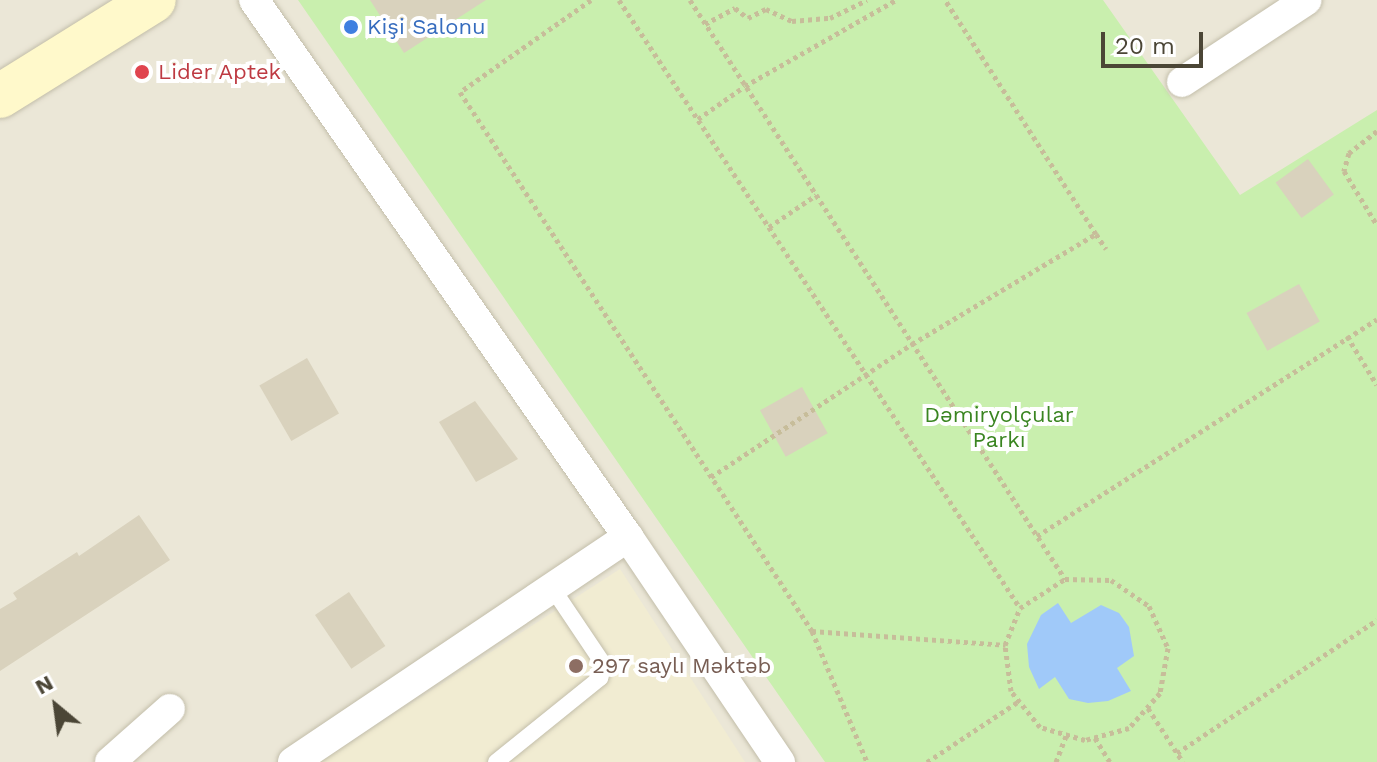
<!DOCTYPE html>
<html>
<head>
<meta charset="utf-8">
<style>
  body { margin:0 }
  #map { position:relative; width:1377px; height:762px; overflow:hidden; background:#f6f4e9; font-family:"Work Sans",sans-serif }
  div>[style] { position:absolute }
  .residential>* { inset:0; background:#ebe7d7; transform-origin:0 0 }
  .education>* { inset:0; background:#f1ecd2 }
  .green>* { inset:0; background:#c9efae }
  .water>* { inset:0; background:#a0c9f9 }
  .building>* { inset:0; background:#d9d2bd; transform-origin:0 0 }
  .path>* { height:5px; margin-top:-2.5px; transform-origin:0; background:repeating-linear-gradient(90deg,#c7bd9a 0 4px,transparent 0 8px) }
  .roads { filter:drop-shadow(0 0 2px #c3beaa) drop-shadow(0 0 2px #c3beaa) }
  .lane>* { height:16px; margin:-8px; padding:0 8px; transform-origin:8px; border-radius:8px; background:#fff }
  .street>* { height:30px; margin:-15px; padding:0 15px; transform-origin:15px; border-radius:15px; background:#fff }
  .secondary>* { height:44px; margin:-22px; padding:0 22px; transform-origin:22px; border-radius:22px; background:#fff9cb }
  .dots>* { width:22px; height:22px; translate:-50% -50%; box-sizing:border-box; border:4px solid #fff; border-radius:50% }
  span { translate:-50% -50%; white-space:nowrap; text-align:center; line-height:1.15; -webkit-text-stroke:8px #fff; paint-order:stroke }
  .shop-label { font-size:22px; color:#366cbe }
  .left { translate:0 -50%; text-align:left }
  .health-label { font-size:22px; color:#be3a42 }
  .park-label { font-size:22px; color:#3a8521 }
  .education-label { font-size:22px; color:#785e54 }
  .north { position:absolute; left:16px; top:666px; width:80px; height:80px; -webkit-text-stroke:6px #fff; paint-order:stroke; rotate:331deg; font-size:22px; font-weight:700; line-height:32px; text-align:center; color:#4b4636 }
  .north::after { content:''; display:block; margin:auto; width:28px; height:36px; background:#4b4636; clip-path:polygon(50% 0,100% 100%,50% 72%,0 100%) }
  .scale { position:absolute; left:1101px; top:32px; width:102px; height:36px; box-sizing:border-box; border:4px solid #4b4636; border-top:0; padding-left:10px; font-size:24px; line-height:28px; white-space:nowrap; color:#4b4636; -webkit-text-stroke:6px #fff; paint-order:stroke }
</style>
</head>
<body>
<div id="map">
  <div class="residential">
    <i style="left:0;top:0;width:1377px;height:762px"></i>
  </div>
  <div class="education">
    <i style="clip-path:polygon(620px 569px,745px 762px,320px 762px)"></i>
  </div>
  <div class="green">
    <i style="clip-path:polygon(298px 0,1103px 0,1240px 195px,1377px 110px,1377px 762px,825px 762px)"></i>
  </div>
  <div class="water">
    <i style="clip-path:polygon(1058px 603px,1071px 623px,1101px 605px,1119px 613px,1129px 627px,1134px 656px,1117px 668px,1131px 691px,1108px 701px,1088px 703px,1069px 699px,1055px 677px,1039px 689px,1029px 667px,1027px 644px,1041px 615px)"></i>
  </div>
  <div class="building">
    <i style="clip-path:polygon(370px 0,486px 0,404px 53px)"></i>
    <i style="left:1308px;top:159px;width:44px;height:40px;rotate:54deg"></i>
    <i style="left:1299px;top:284px;width:43px;height:60px;rotate:61deg"></i>
    <i style="left:307px;top:358px;width:64px;height:55px;rotate:60deg"></i>
    <i style="left:802px;top:387px;width:53px;height:48px;rotate:61deg"></i>
    <i style="clip-path:polygon(475px 401px,518px 459px,476px 482px,439px 422px)"></i>
    <i style="clip-path:polygon(139px 515px,170px 560px,0 671px,0 609px,17px 599px,13px 593px,77px 552px,79px 556px)"></i>
    <i style="left:349px;top:592px;width:65px;height:41px;rotate:56deg"></i>
  </div>
  <div class="path">
    <i style="left:591px;top:0;width:160px;rotate:144.9deg"></i>
    <i style="left:460px;top:92px;width:644px;rotate:56.85deg"></i>
    <i style="left:812px;top:631px;width:194px;rotate:4.1deg"></i>
    <i style="left:619px;top:0;width:728px;rotate:56.59deg"></i>
    <i style="left:690px;top:0;width:690px;rotate:57.07deg"></i>
    <i style="left:705px;top:24px;width:34px;rotate:-28deg"></i>
    <i style="left:735px;top:8px;width:16px;rotate:38deg"></i>
    <i style="left:748px;top:18px;width:20px;rotate:-27deg"></i>
    <i style="left:766px;top:9px;width:29px;rotate:25deg"></i>
    <i style="left:792px;top:21px;width:38px;rotate:-5deg"></i>
    <i style="left:830px;top:18px;width:41px;rotate:-25.9deg"></i>
    <i style="left:698px;top:119px;width:57px;rotate:-35.1deg"></i>
    <i style="left:745px;top:86px;width:174px;rotate:-29.7deg"></i>
    <i style="left:1377px;top:131px;width:36px;rotate:142deg"></i>
    <i style="left:1349px;top:153px;width:19px;rotate:106deg"></i>
    <i style="left:1344px;top:171px;width:63px;rotate:58.6deg"></i>
    <i style="left:769px;top:227px;width:57px;rotate:-34.2deg"></i>
    <i style="left:1096px;top:234px;width:18px;rotate:56deg"></i>
    <i style="left:1347px;top:336px;width:57px;rotate:58.5deg"></i>
    <i style="left:711px;top:477px;width:241px;rotate:-33.5deg"></i>
    <i style="left:912px;top:344px;width:214px;rotate:-30.9deg"></i>
    <i style="left:1096px;top:234px;width:278px;rotate:-122.8deg"></i>
    <i style="left:1037px;top:536px;width:403px;rotate:-32.5deg"></i>
    <i style="left:1065px;top:579px;width:46px;rotate:1.2deg"></i>
    <i style="left:1111px;top:580px;width:46px;rotate:34.4deg"></i>
    <i style="left:1149px;top:606px;width:46px;rotate:65.7deg"></i>
    <i style="left:1168px;top:648px;width:46px;rotate:100.1deg"></i>
    <i style="left:1160px;top:693px;width:47px;rotate:131.5deg"></i>
    <i style="left:1129px;top:728px;width:46px;rotate:164.7deg"></i>
    <i style="left:1085px;top:740px;width:47px;rotate:-163.9deg"></i>
    <i style="left:1040px;top:727px;width:46px;rotate:-128.9deg"></i>
    <i style="left:1011px;top:691px;width:46px;rotate:-97.4deg"></i>
    <i style="left:1005px;top:645px;width:40px;rotate:-68deg"></i>
    <i style="left:1020px;top:608px;width:54px;rotate:-32.8deg"></i>
    <i style="left:812px;top:631px;width:142px;rotate:67.2deg"></i>
    <i style="left:1148px;top:708px;width:64px;rotate:57.1deg"></i>
    <i style="left:1095px;top:738px;width:28px;rotate:58deg"></i>
    <i style="left:1177px;top:753px;width:240px;rotate:-33.6deg"></i>
    <i style="left:927px;top:762px;width:110px;rotate:-33.5deg"></i>
    <i style="left:1056px;top:762px;width:30px;rotate:-69deg"></i>
  </div>
  <div class="roads">
    <div class="lane">
      <i style="left:496px;top:762px;width:134px;rotate:-38.9deg"></i>
      <i style="left:600px;top:678px;width:14px;rotate:-73deg"></i>
      <i style="left:604px;top:665px;width:92px;rotate:-123.9deg"></i>
    </div>
    <div class="street">
      <i style="left:254px;top:0;width:654px;rotate:55.14deg"></i>
      <i style="left:628px;top:537px;width:272px;rotate:56deg"></i>
      <i style="left:1182px;top:82px;width:149px;rotate:-33.3deg"></i>
      <i style="left:110px;top:762px;width:80px;rotate:-41.5deg"></i>
      <i style="left:293px;top:762px;width:404px;rotate:-33.9deg"></i>
    </div>
    <div class="secondary">
      <i style="left:0;top:96px;width:181px;rotate:-31.9deg"></i>
    </div>
  </div>
  <div class="dots">
    <i style="left:351px;top:27px;background:#3f7fe0"></i>
    <i style="left:142px;top:72px;background:#e0444e"></i>
    <i style="left:576px;top:666px;background:#8d6e63"></i>
  </div>
  <div class="shop-label">
    <span class="left" style="left:367px;top:27px">Kişi Salonu</span>
  </div>
  <div class="health-label">
    <span class="left" style="left:158px;top:72px">Lider Aptek</span>
  </div>
  <div class="park-label">
    <span style="left:999px;top:427px">Dəmiryolçular<br>Parkı</span>
  </div>
  <div class="education-label">
    <span class="left" style="left:592px;top:666px">297 saylı Məktəb</span>
  </div>
  <div class="north">N</div>
  <div class="scale">20 m</div>
</div>
</body>
</html>
